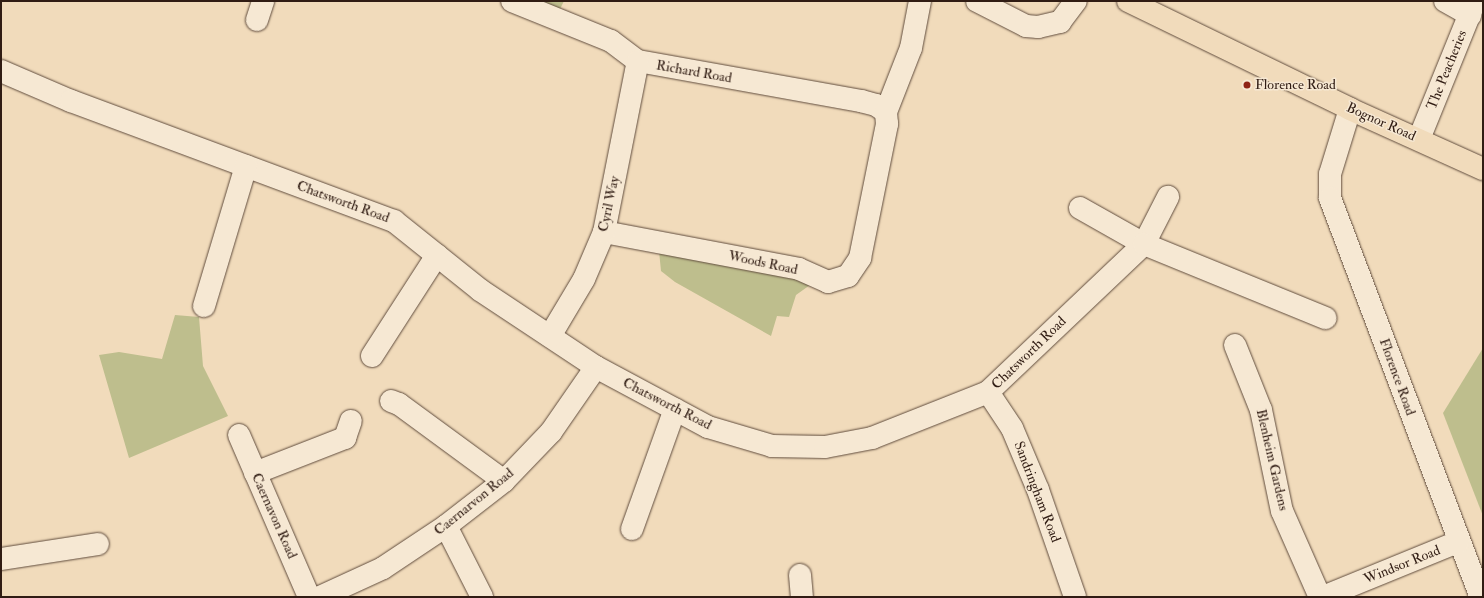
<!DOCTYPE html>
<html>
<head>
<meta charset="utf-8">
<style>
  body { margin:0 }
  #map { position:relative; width:1484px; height:598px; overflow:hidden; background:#f1dbbb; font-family:"IM FELL Double Pica",serif }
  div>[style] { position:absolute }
  .green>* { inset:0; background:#bebe8d }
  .roads { filter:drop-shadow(0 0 1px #604c3d) drop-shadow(0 0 1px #604c3d) }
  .minor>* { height:22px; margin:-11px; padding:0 11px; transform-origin:11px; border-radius:11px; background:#f6e8d3 }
  .major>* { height:22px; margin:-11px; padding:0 11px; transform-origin:11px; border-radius:11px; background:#f1dbbb }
  .dots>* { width:11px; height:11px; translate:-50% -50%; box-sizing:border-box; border:2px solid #f6e8d3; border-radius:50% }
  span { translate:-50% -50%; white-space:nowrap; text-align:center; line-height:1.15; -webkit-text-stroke:3px #f6e8d3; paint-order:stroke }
  .street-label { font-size:14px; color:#301c13 }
  .poi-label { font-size:14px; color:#301c13 }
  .left { translate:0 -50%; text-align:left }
  .frame { position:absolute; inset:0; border:2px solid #301c13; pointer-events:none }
</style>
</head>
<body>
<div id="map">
  <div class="green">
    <i style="clip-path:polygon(523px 1px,564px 1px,559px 11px)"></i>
    <i style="clip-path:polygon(659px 251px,772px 271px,810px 285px,796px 295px,789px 317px,777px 316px,771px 336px,675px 282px,661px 271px)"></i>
    <i style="clip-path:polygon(175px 315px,199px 317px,203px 366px,228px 416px,129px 458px,99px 355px,119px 352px,162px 359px)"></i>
    <i style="clip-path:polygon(1483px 348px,1483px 516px,1443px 413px)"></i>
  </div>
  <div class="roads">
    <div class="minor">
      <i style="left:512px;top:1px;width:107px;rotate:22deg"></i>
      <i style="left:611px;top:41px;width:34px;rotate:37deg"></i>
      <i style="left:638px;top:61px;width:227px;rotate:10.2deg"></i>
      <i style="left:861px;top:101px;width:16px;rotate:15deg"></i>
      <i style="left:876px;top:105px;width:12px;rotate:35deg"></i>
      <i style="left:977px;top:1px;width:55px;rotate:27deg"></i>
      <i style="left:1026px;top:26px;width:12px;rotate:5deg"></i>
      <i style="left:1038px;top:27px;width:23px;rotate:-13deg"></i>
      <i style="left:1060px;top:22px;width:26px;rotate:-53deg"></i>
      <i style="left:1445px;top:1px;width:29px;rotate:29deg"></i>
      <i style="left:257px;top:20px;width:20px;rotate:-72deg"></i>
      <i style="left:1px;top:71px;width:76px;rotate:23.2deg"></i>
      <i style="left:71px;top:101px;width:345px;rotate:20.4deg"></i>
      <i style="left:394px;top:221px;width:110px;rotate:38.7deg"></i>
      <i style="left:480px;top:290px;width:139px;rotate:33.6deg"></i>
      <i style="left:596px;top:367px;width:127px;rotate:28.2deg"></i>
      <i style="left:708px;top:427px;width:67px;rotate:16.5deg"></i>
      <i style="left:772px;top:446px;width:53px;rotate:1.1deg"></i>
      <i style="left:825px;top:447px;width:48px;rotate:-10.8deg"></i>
      <i style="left:872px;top:438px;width:125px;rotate:-21.6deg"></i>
      <i style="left:988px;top:392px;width:215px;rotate:-43.5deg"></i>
      <i style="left:1144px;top:244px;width:53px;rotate:-62.9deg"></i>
      <i style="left:1350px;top:109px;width:68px;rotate:107.1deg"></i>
      <i style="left:1330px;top:174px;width:24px;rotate:90deg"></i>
      <i style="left:1330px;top:198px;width:427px;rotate:69.3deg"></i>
      <i style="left:1419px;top:139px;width:149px;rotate:-67.9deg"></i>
      <i style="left:1080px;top:208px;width:73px;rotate:29.4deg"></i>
      <i style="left:1144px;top:244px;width:196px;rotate:22.2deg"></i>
      <i style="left:604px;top:232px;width:198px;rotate:10.7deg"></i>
      <i style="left:799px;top:269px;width:32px;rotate:24deg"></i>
      <i style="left:828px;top:282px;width:21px;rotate:-17deg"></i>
      <i style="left:848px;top:276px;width:22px;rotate:-56deg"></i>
      <i style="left:860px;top:258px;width:137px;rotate:-78.6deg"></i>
      <i style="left:887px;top:124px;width:12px;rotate:-95deg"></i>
      <i style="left:886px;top:112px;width:69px;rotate:-68.7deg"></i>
      <i style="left:911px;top:48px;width:48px;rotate:-79.2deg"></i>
      <i style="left:204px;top:306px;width:146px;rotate:-73.3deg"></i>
      <i style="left:550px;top:336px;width:66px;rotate:-59.2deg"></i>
      <i style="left:584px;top:279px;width:51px;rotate:-66.9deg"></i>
      <i style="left:604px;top:232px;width:174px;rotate:-78.8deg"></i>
      <i style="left:1235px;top:345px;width:70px;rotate:68.2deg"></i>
      <i style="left:1261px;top:410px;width:103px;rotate:78.3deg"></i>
      <i style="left:1282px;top:511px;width:94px;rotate:66.2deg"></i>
      <i style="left:372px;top:356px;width:120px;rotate:-57.2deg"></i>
      <i style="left:988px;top:392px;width:43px;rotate:56.3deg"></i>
      <i style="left:1012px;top:428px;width:67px;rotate:67.2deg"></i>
      <i style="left:1038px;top:490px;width:113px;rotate:70.9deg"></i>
      <i style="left:391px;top:401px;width:9px;rotate:21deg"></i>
      <i style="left:399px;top:404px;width:130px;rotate:36.3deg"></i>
      <i style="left:239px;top:435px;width:176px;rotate:66.6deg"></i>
      <i style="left:255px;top:473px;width:97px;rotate:-21.3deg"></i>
      <i style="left:345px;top:438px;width:18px;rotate:-71deg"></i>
      <i style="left:446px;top:526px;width:80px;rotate:63.1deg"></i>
      <i style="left:632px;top:529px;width:127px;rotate:-70.3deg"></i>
      <i style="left:1px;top:559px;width:98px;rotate:-8.8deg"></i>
      <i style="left:800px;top:575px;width:22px;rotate:85deg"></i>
      <i style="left:320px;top:597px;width:69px;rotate:-24.7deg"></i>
      <i style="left:383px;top:568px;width:76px;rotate:-33.7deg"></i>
      <i style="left:446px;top:526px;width:73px;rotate:-37.8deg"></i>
      <i style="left:504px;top:481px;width:68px;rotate:-46.2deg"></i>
      <i style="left:551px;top:432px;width:79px;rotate:-55.3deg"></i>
      <i style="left:1323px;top:597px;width:146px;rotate:-22.2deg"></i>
    </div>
    <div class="major">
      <i style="left:1128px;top:1px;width:247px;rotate:25.9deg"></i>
      <i style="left:1350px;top:109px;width:146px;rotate:24.3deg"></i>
    </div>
  </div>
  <div class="dots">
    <i style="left:1247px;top:85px;background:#8f2418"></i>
  </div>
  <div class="street-label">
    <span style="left:1447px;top:70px;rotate:-68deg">The Peacheries</span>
    <span style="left:694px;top:72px;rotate:10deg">Richard Road</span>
    <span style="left:1381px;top:122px;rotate:24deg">Bognor Road</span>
    <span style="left:343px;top:202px;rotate:20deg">Chatsworth Road</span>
    <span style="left:609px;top:204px;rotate:-78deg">Cyril Way</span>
    <span style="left:763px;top:263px;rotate:12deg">Woods Road</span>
    <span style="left:1029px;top:353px;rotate:-44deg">Chatsworth Road</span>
    <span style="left:1397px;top:377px;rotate:70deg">Florence Road</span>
    <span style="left:667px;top:404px;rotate:27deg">Chatsworth Road</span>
    <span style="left:1272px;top:460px;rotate:77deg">Blenheim Gardens</span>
    <span style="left:1037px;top:492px;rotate:69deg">Sandringham Road</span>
    <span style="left:474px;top:502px;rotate:-39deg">Caernarvon Road</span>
    <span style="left:274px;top:516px;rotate:66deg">Caernavon Road</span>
    <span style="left:1402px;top:565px;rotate:-22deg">Windsor Road</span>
  </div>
  <div class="poi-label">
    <span class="left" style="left:1255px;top:85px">Florence Road</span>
  </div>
  <div class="frame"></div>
</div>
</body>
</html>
